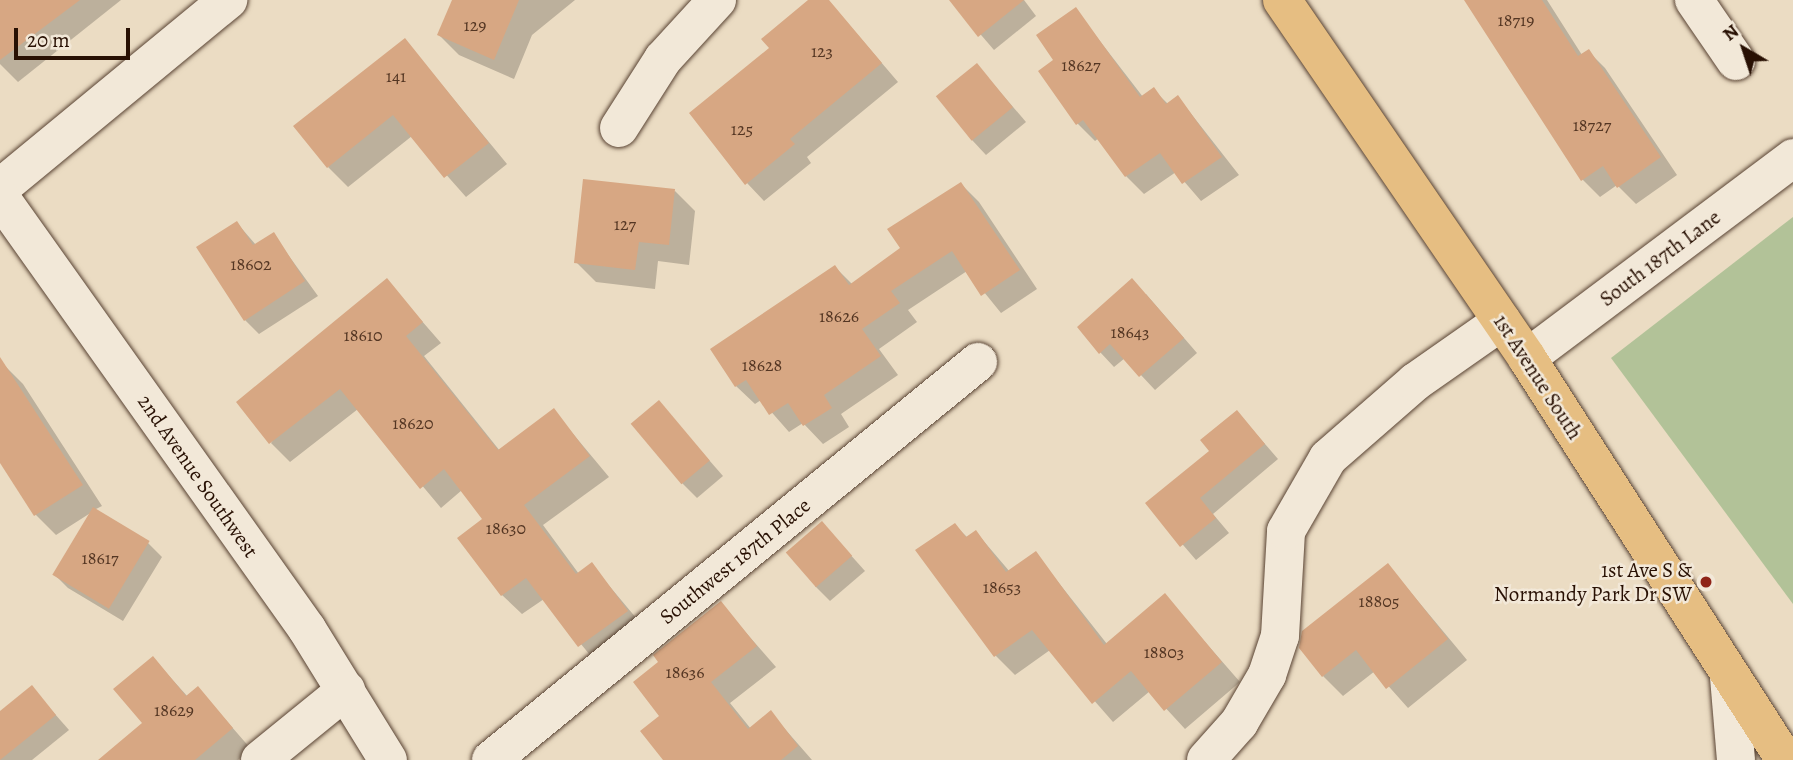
<!DOCTYPE html>
<html>
<head>
<meta charset="utf-8">
<style>
  body { margin:0 }
  #map { position:relative; width:1793px; height:760px; overflow:hidden; background:#ebdcc3; font-family:Alegreya,serif }
  div>[style] { position:absolute }
  .green>* { inset:0; background:#b2c298 }
  .shadow>* { inset:0; background:#0003 }
  .building>* { inset:0; background:#d7a783; transform-origin:0 0 }
  .roads { filter:drop-shadow(0 0 2px #594333) drop-shadow(0 0 2px #594333) }
  .minor>* { height:38px; margin:-19px; padding:0 19px; transform-origin:19px; border-radius:19px; background:#f2e8d8 }
  .major>* { height:38px; margin:-19px; padding:0 19px; transform-origin:19px; border-radius:19px; background:#e6be82 }
  .dots>* { width:19px; height:19px; translate:-50% -50%; box-sizing:border-box; border:4px solid #f2e8d8; border-radius:50% }
  span { translate:-50% -50%; white-space:nowrap; text-align:center; line-height:1.15; -webkit-text-stroke:5px #f2e8d8; paint-order:stroke }
  .number-label { font-size:18px; color:#543623 }
  .number-label span { -webkit-text-stroke-width:0 }
  .street-label { font-size:21px; color:#281003 }
  .poi-label { font-size:21px; color:#281003 }
  .right { translate:-100% -50%; text-align:right }
  .north { position:absolute; left:1709px; top:14px; width:70px; height:70px; -webkit-text-stroke:5px #f2e8d8; paint-order:stroke; rotate:321deg; font-size:19px; font-weight:700; line-height:28px; text-align:center; color:#281003 }
  .north::after { content:''; display:block; margin:auto; width:24px; height:32px; background:#281003; clip-path:polygon(50% 0,100% 100%,50% 72%,0 100%) }
  .scale { position:absolute; left:14px; top:28px; width:116px; height:32px; box-sizing:border-box; border:4px solid #281003; border-top:0; padding-left:9px; font-size:21px; line-height:24px; white-space:nowrap; color:#281003; -webkit-text-stroke:5px #f2e8d8; paint-order:stroke }
</style>
</head>
<body>
<div id="map">
  <div class="green">
    <i style="clip-path:polygon(1793px 217px,1793px 604px,1611px 358px)"></i>
  </div>
  <div class="shadow">
    <i style="clip-path:polygon(0 0,121px 0,18px 82px,0 64px)"></i>
    <i style="clip-path:polygon(454px 0,575px 0,532px 35px,514px 79px,459px 55px,439px 35px)"></i>
    <i style="clip-path:polygon(810px 0,828px 0,898px 82px,807px 157px,811px 163px,764px 201px,747px 183px)"></i>
    <i style="clip-path:polygon(951px 0,1024px 0,1036px 16px,994px 50px)"></i>
    <i style="clip-path:polygon(1466px 0,1547px 0,1582px 55px,1588px 51px,1605px 68px,1677px 175px,1636px 204px,1617px 185px,1600px 197px,1583px 180px)"></i>
    <i style="clip-path:polygon(1076px 10px,1143px 97px,1154px 90px,1168px 104px,1178px 97px,1239px 175px,1201px 201px,1176px 172px,1144px 194px,1126px 176px,1099px 138px,1095px 141px,1078px 124px,1040px 71px,1055px 61px)"></i>
    <i style="clip-path:polygon(405px 40px,507px 164px,466px 197px,412px 136px,348px 187px,328px 167px)"></i>
    <i style="clip-path:polygon(977px 65px,1026px 122px,986px 155px,972px 140px)"></i>
    <i style="clip-path:polygon(961px 184px,979px 202px,1037px 289px,1001px 313px,967px 271px,908px 310px,917px 322px,879px 349px,898px 375px,841px 414px,849px 427px,823px 444px,803px 423px,789px 432px,761px 400px,755px 404px,736px 386px,835px 267px,852px 284px,902px 249px)"></i>
    <i style="clip-path:polygon(675px 191px,695px 211px,689px 265px,658px 261px,655px 289px,596px 282px,576px 262px)"></i>
    <i style="clip-path:polygon(237px 223px,256px 245px,273px 234px,318px 296px,259px 334px,245px 320px)"></i>
    <i style="clip-path:polygon(387px 281px,441px 343px,424px 356px,500px 451px,554px 411px,609px 477px,543px 525px,579px 574px,591px 564px,647px 631px,599px 666px,544px 599px,522px 614px,502px 595px,484px 520px,462px 490px,441px 508px,358px 409px,290px 462px,271px 443px)"></i>
    <i style="clip-path:polygon(1146px 294px,1197px 353px,1155px 390px,1125px 358px,1114px 367px,1100px 352px)"></i>
    <i style="clip-path:polygon(3px 364px,23px 384px,102px 506px,94px 510px,148px 543px,162px 557px,123px 621px,68px 588px,54px 574px,92px 512px,56px 535px,36px 515px,0 460px)"></i>
    <i style="clip-path:polygon(659px 403px,723px 476px,697px 498px,682px 483px)"></i>
    <i style="clip-path:polygon(1237px 412px,1278px 459px,1213px 514px,1229px 533px,1196px 560px,1147px 503px,1211px 451px)"></i>
    <i style="clip-path:polygon(822px 523px,865px 571px,830px 601px,815px 586px)"></i>
    <i style="clip-path:polygon(955px 525px,968px 538px,976px 532px,1010px 572px,1036px 554px,1107px 644px,1165px 596px,1240px 682px,1185px 729px,1150px 691px,1113px 722px,1050px 650px,1015px 675px,996px 656px)"></i>
    <i style="clip-path:polygon(1388px 565px,1467px 660px,1408px 708px,1375px 671px,1343px 696px,1323px 676px)"></i>
    <i style="clip-path:polygon(720px 603px,776px 667px,730px 703px,751px 729px,771px 713px,812px 760px,665px 760px,660px 662px)"></i>
    <i style="clip-path:polygon(153px 658px,188px 697px,198px 688px,251px 749px,238px 760px,120px 760px,144px 724px)"></i>
    <i style="clip-path:polygon(32px 688px,69px 730px,32px 760px,0 760px,0 714px)"></i>
  </div>
  <div class="building">
    <i style="clip-path:polygon(0 0,80px 0,0 60px)"></i>
    <i style="clip-path:polygon(452px 0,519px 0,494px 60px,437px 35px)"></i>
    <i style="clip-path:polygon(808px 0,829px 0,882px 63px,790px 139px,795px 144px,745px 185px,689px 113px,769px 48px,761px 39px)"></i>
    <i style="clip-path:polygon(949px 0,1024px 0,978px 37px)"></i>
    <i style="clip-path:polygon(1464px 0,1542px 0,1578px 56px,1589px 49px,1661px 157px,1617px 188px,1603px 166px,1581px 181px)"></i>
    <i style="clip-path:polygon(1076px 7px,1140px 97px,1154px 87px,1166px 104px,1178px 95px,1222px 157px,1182px 184px,1160px 153px,1125px 177px,1083px 120px,1076px 125px,1038px 71px,1053px 60px,1036px 35px)"></i>
    <i style="clip-path:polygon(405px 38px,489px 143px,444px 178px,393px 115px,327px 168px,293px 126px)"></i>
    <i style="left:977px;top:63px;width:57px;height:53px;rotate:51deg"></i>
    <i style="clip-path:polygon(583px 179px,675px 189px,669px 245px,639px 242px,635px 270px,574px 263px)"></i>
    <i style="clip-path:polygon(961px 182px,1020px 270px,981px 296px,952px 251px,891px 291px,900px 303px,862px 329px,881px 356px,824px 395px,832px 408px,803px 426px,788px 403px,769px 415px,746px 380px,735px 387px,710px 349px,835px 265px,849px 285px,900px 248px,887px 229px)"></i>
    <i style="clip-path:polygon(237px 221px,253px 245px,274px 232px,305px 281px,244px 321px,196px 247px)"></i>
    <i style="clip-path:polygon(387px 278px,423px 322px,406px 336px,498px 450px,554px 408px,590px 456px,524px 505px,576px 574px,592px 562px,628px 611px,578px 647px,526px 578px,501px 596px,457px 538px,482px 519px,444px 469px,420px 489px,340px 389px,269px 444px,236px 402px)"></i>
    <i style="clip-path:polygon(1132px 278px,1184px 338px,1139px 377px,1110px 344px,1099px 354px,1077px 327px)"></i>
    <i style="clip-path:polygon(0 357px,83px 485px,34px 516px,0 463px)"></i>
    <i style="left:659px;top:400px;width:79px;height:37px;rotate:50deg"></i>
    <i style="clip-path:polygon(1237px 410px,1265px 444px,1200px 498px,1216px 518px,1180px 547px,1145px 503px,1209px 451px,1200px 440px)"></i>
    <i style="left:93px;top:507px;width:66px;height:79px;rotate:31deg"></i>
    <i style="left:822px;top:521px;width:46px;height:48px;rotate:49deg"></i>
    <i style="clip-path:polygon(955px 523px,966px 537px,976px 530px,1006px 572px,1036px 551px,1104px 645px,1165px 593px,1222px 662px,1164px 711px,1131px 671px,1092px 704px,1032px 630px,994px 657px,915px 550px)"></i>
    <i style="clip-path:polygon(1388px 563px,1448px 639px,1386px 689px,1356px 650px,1322px 677px,1299px 648px,1302px 631px)"></i>
    <i style="clip-path:polygon(721px 601px,757px 646px,711px 682px,748px 729px,771px 710px,798px 746px,781px 760px,663px 760px,640px 731px,659px 716px,633px 682px,658px 662px,653px 655px)"></i>
    <i style="clip-path:polygon(153px 656px,186px 696px,198px 686px,233px 728px,195px 760px,98px 760px,142px 723px,113px 689px)"></i>
    <i style="clip-path:polygon(32px 685px,56px 715px,0 760px,0 711px)"></i>
  </div>
  <div class="roads">
    <div class="minor">
      <i style="left:1694px;top:0;width:74px;rotate:55.5deg"></i>
      <i style="left:619px;top:128px;width:82px;rotate:-57.5deg"></i>
      <i style="left:663px;top:59px;width:80px;rotate:-47.5deg"></i>
      <i style="left:0;top:188px;width:296px;rotate:-39.5deg"></i>
      <i style="left:0;top:197px;width:530px;rotate:54.6deg"></i>
      <i style="left:307px;top:629px;width:154px;rotate:58.3deg"></i>
      <i style="left:1527px;top:358px;width:333px;rotate:-36.9deg"></i>
      <i style="left:1729px;top:677px;width:83px;rotate:85.2deg"></i>
      <i style="left:260px;top:760px;width:111px;rotate:-39.1deg"></i>
      <i style="left:491px;top:760px;width:629px;rotate:-39.26deg"></i>
      <i style="left:1206px;top:760px;width:50px;rotate:-48.3deg"></i>
      <i style="left:1239px;top:723px;width:56px;rotate:-59.7deg"></i>
      <i style="left:1267px;top:675px;width:41px;rotate:-71.6deg"></i>
      <i style="left:1280px;top:636px;width:105px;rotate:-86.7deg"></i>
      <i style="left:1286px;top:531px;width:84px;rotate:-60.1deg"></i>
      <i style="left:1328px;top:458px;width:116px;rotate:-41.1deg"></i>
      <i style="left:1415px;top:382px;width:106px;rotate:-35deg"></i>
    </div>
    <div class="major">
      <i style="left:1282px;top:0;width:434px;rotate:55.6deg"></i>
      <i style="left:1527px;top:358px;width:478px;rotate:57.3deg"></i>
    </div>
  </div>
  <div class="dots">
    <i style="left:1706px;top:582px;background:#8f2418"></i>
  </div>
  <div class="number-label">
    <span style="left:1516px;top:20px">18719</span>
    <span style="left:475px;top:25px">129</span>
    <span style="left:822px;top:51px">123</span>
    <span style="left:1081px;top:65px">18627</span>
    <span style="left:396px;top:76px">141</span>
    <span style="left:1592px;top:125px">18727</span>
    <span style="left:742px;top:129px">125</span>
    <span style="left:625px;top:224px">127</span>
    <span style="left:251px;top:264px">18602</span>
    <span style="left:839px;top:316px">18626</span>
    <span style="left:1130px;top:332px">18643</span>
    <span style="left:363px;top:335px">18610</span>
    <span style="left:762px;top:365px">18628</span>
    <span style="left:413px;top:423px">18620</span>
    <span style="left:506px;top:528px">18630</span>
    <span style="left:100px;top:558px">18617</span>
    <span style="left:1002px;top:587px">18653</span>
    <span style="left:1379px;top:601px">18805</span>
    <span style="left:1164px;top:652px">18803</span>
    <span style="left:685px;top:672px">18636</span>
    <span style="left:174px;top:710px">18629</span>
  </div>
  <div class="street-label">
    <span style="left:1660px;top:258px;rotate:-37deg">South 187th Lane</span>
    <span style="left:1538px;top:377px;rotate:57deg">1st Avenue South</span>
    <span style="left:198px;top:476px;rotate:55deg">2nd Avenue Southwest</span>
    <span style="left:735px;top:561px;rotate:-39deg">Southwest 187th Place</span>
  </div>
  <div class="poi-label">
    <span class="right" style="left:1692px;top:582px">1st Ave S &amp;<br>Normandy Park Dr SW</span>
  </div>
  <div class="north">N</div>
  <div class="scale">20 m</div>
</div>
</body>
</html>
